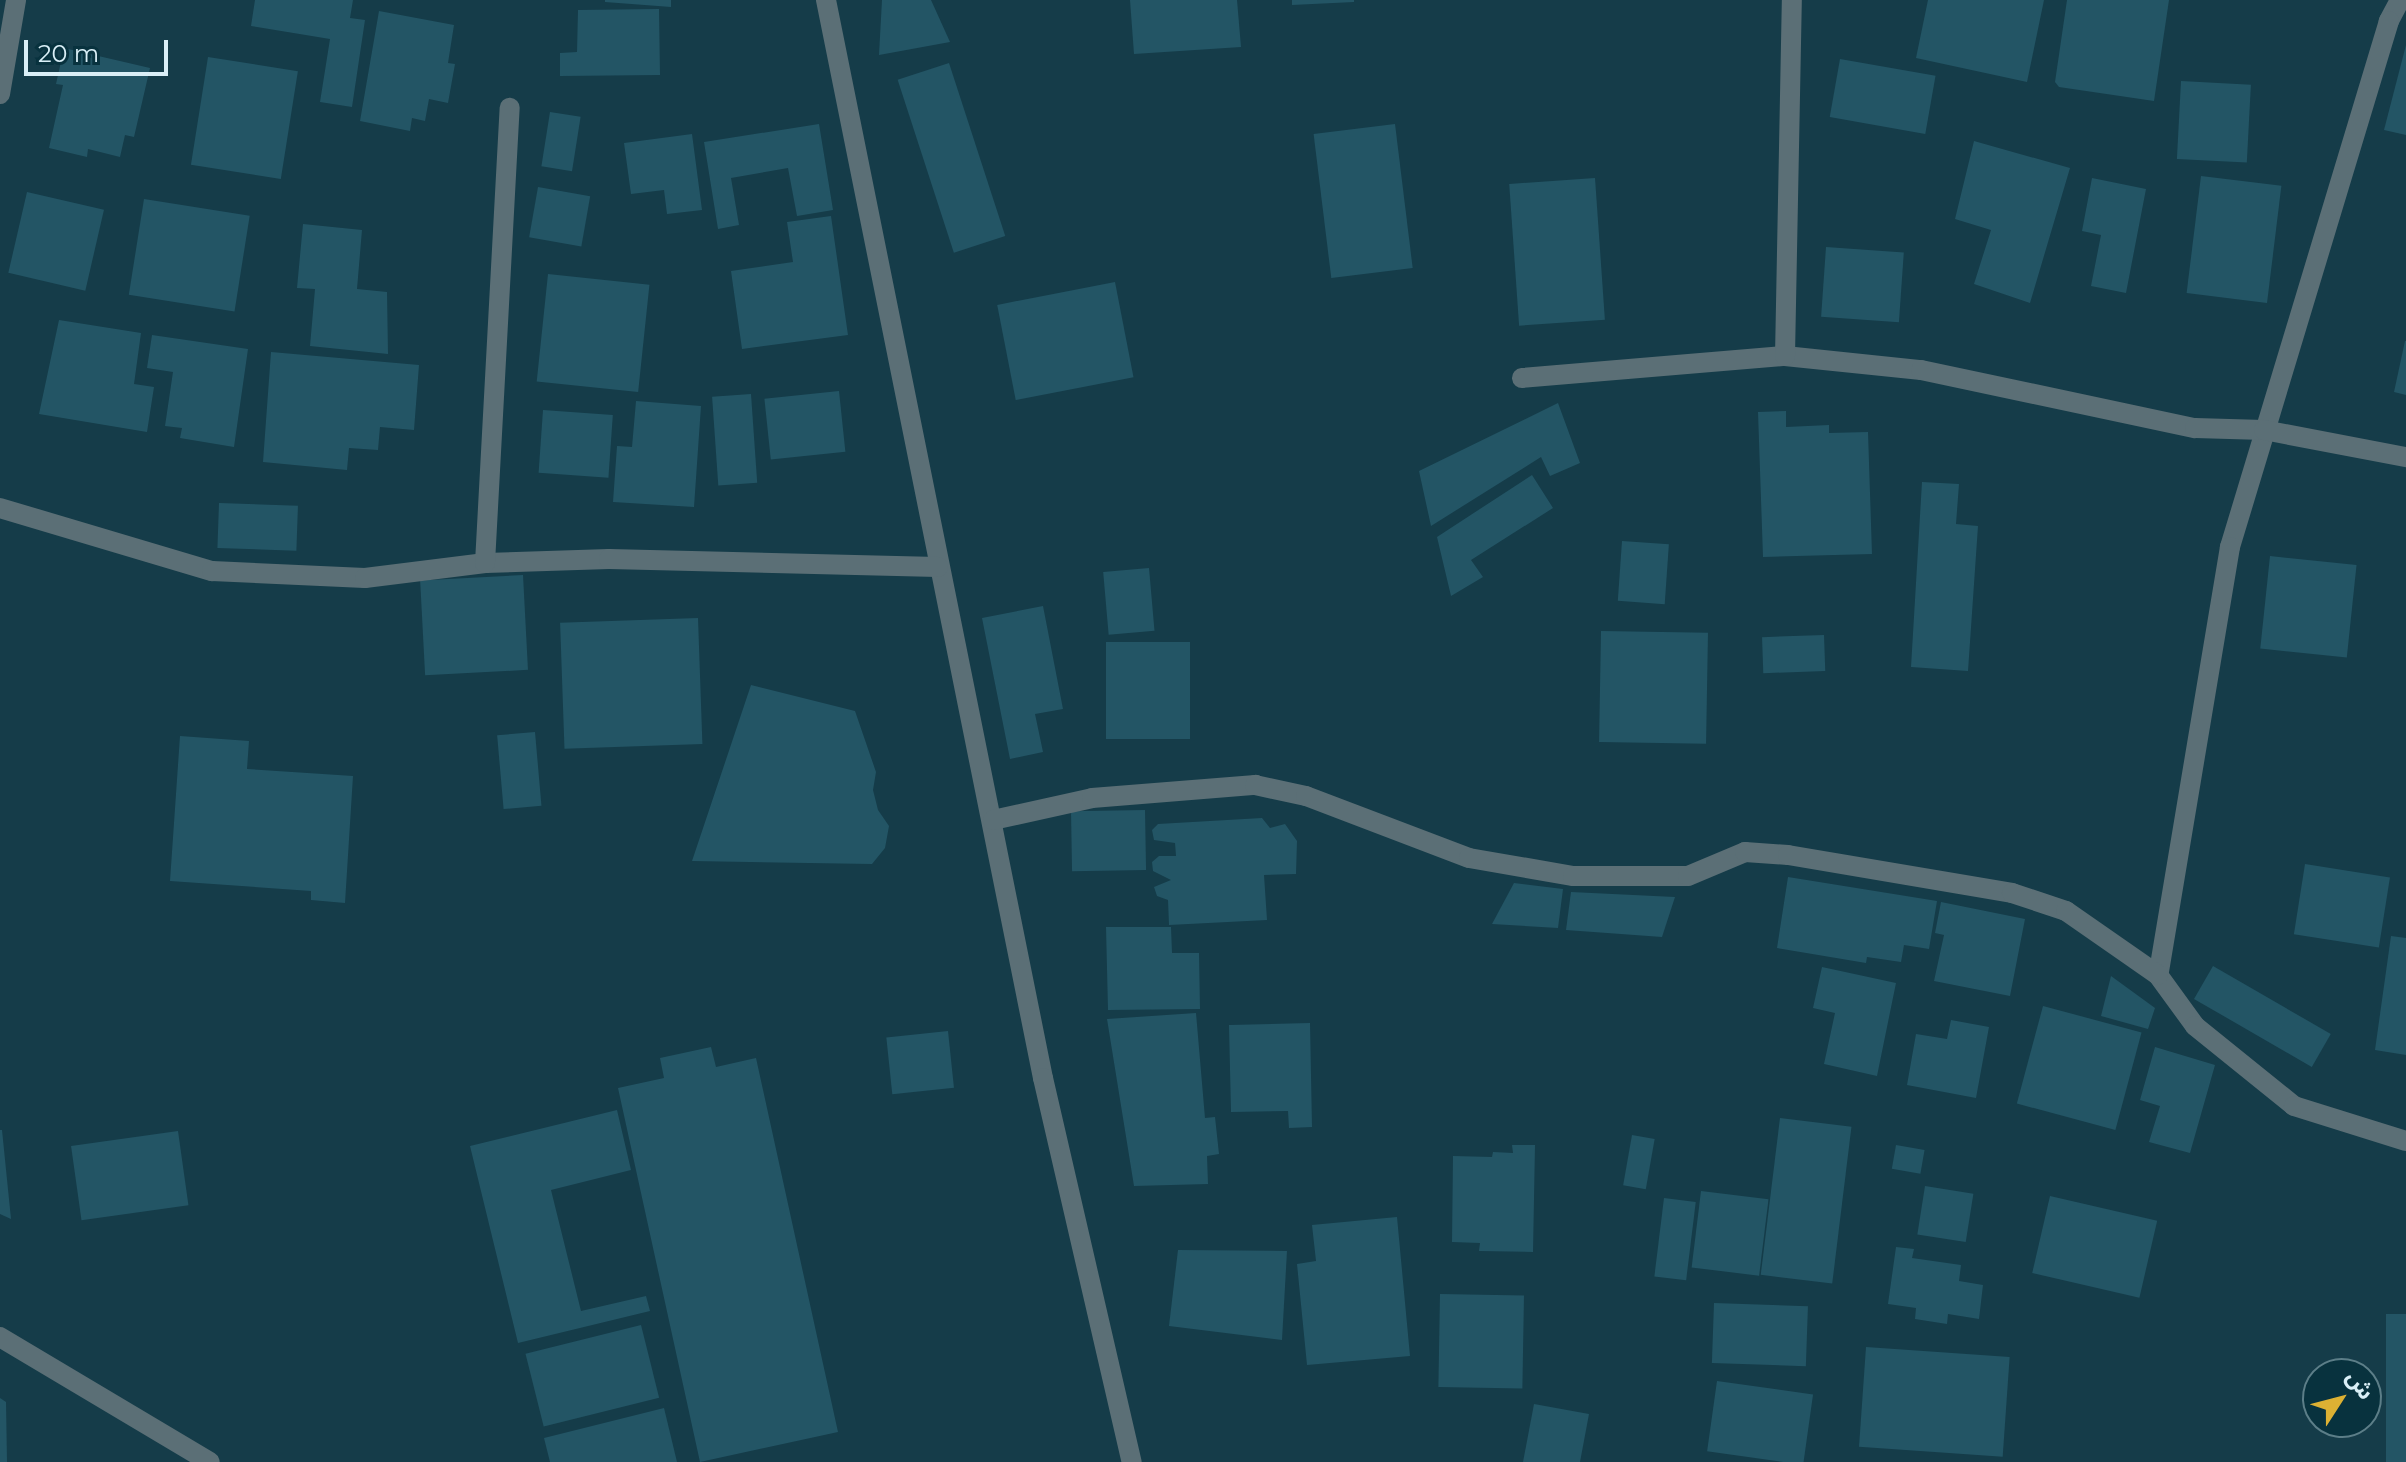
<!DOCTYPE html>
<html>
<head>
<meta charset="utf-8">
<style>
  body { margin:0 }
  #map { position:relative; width:2406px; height:1462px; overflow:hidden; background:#153c49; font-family:Montserrat,"Noto Sans Arabic",sans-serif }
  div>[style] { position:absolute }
  .building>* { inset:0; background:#235565; transform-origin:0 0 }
  .minor>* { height:20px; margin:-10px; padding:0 10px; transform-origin:10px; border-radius:10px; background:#5b6f76 }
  span { translate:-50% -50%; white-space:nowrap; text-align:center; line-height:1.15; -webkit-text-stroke:6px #08323e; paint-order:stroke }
  .north { position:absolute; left:2302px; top:1358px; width:80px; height:80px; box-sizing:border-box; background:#08323e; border:2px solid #5c7e88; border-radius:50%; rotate:54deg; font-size:22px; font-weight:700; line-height:32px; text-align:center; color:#daeff7 }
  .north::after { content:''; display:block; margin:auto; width:28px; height:36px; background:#ddb133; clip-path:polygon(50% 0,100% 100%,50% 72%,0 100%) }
  .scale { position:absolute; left:24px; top:40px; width:144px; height:36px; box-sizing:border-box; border:4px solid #daeff7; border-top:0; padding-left:10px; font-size:24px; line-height:28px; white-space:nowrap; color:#daeff7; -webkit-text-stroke:6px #08323e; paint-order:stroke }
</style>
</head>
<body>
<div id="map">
  <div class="building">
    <i style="clip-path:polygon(255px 0,353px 0,350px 18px,365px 20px,352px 107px,320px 102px,330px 39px,251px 26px)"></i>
    <i style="clip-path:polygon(605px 0,671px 0,671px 7px,605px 2px)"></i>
    <i style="clip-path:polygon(882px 0,931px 0,950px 42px,879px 55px)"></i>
    <i style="clip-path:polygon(1130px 0,1237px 0,1241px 47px,1134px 54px)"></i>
    <i style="clip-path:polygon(1292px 0,1354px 0,1354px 2px,1292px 5px)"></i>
    <i style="clip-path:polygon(1928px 0,2044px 0,2027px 82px,1916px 58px)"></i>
    <i style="clip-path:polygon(2067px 0,2169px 0,2154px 101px,2059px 87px,2055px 82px)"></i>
    <i style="clip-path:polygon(659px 9px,660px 75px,560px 76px,560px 53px,577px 52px,578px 10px)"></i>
    <i style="clip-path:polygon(379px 11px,454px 25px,448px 63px,455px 64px,448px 103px,429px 99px,425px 121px,412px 118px,410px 131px,360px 121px)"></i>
    <i style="clip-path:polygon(2406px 45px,2406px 135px,2384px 130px)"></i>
    <i style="clip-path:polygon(64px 48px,150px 68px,134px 137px,125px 135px,120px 157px,88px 149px,87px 157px,49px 148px,63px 85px,56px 84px)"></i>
    <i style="left:208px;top:57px;width:91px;height:109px;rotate:9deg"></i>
    <i style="left:1840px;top:59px;width:97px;height:59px;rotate:10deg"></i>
    <i style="left:949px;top:63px;width:182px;height:54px;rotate:72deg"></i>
    <i style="left:2181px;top:81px;width:70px;height:78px;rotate:3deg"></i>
    <i style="left:550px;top:112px;width:31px;height:55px;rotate:9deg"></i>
    <i style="clip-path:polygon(819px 124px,833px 210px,797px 216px,788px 168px,731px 178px,739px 225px,718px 229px,704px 142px)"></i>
    <i style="left:1395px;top:124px;width:145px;height:82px;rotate:83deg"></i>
    <i style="clip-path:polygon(692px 134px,702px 210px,667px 214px,664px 190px,631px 194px,624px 143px)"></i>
    <i style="clip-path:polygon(1974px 141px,2070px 168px,2030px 303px,1974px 284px,1991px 230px,1955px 219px)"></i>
    <i style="left:2201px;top:176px;width:81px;height:118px;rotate:7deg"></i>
    <i style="left:1595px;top:178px;width:142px;height:86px;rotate:86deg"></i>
    <i style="clip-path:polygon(2092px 178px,2146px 189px,2126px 293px,2091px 286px,2101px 235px,2082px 231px)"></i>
    <i style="left:538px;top:187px;width:53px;height:51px;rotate:10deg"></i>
    <i style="left:27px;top:192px;width:79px;height:83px;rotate:13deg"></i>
    <i style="left:144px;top:199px;width:107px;height:97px;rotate:9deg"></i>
    <i style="clip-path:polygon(831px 216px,848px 335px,742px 349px,731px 271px,793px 262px,787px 222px)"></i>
    <i style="clip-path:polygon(303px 224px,362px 230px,357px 289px,387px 292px,388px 354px,310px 346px,315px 289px,297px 288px)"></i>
    <i style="left:1826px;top:247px;width:78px;height:70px;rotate:4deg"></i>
    <i style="left:548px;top:274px;width:102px;height:108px;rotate:6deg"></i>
    <i style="left:1115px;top:282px;width:97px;height:120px;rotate:79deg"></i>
    <i style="clip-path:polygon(59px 320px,141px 333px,134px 384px,154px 387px,147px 432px,39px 414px)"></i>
    <i style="clip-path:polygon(152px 335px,248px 349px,234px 447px,180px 438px,182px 428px,165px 426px,173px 372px,147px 368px)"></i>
    <i style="clip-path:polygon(2405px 341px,2406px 341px,2406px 395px,2394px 392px)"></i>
    <i style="clip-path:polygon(271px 352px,419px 365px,414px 430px,380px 427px,378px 450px,349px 448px,347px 470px,263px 462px)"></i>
    <i style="left:839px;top:391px;width:61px;height:75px;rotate:84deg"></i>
    <i style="left:751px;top:394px;width:89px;height:39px;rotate:86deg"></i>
    <i style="clip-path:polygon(636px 401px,701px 406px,694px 507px,613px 502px,617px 446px,632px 447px)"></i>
    <i style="clip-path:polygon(1558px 403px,1580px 463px,1550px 476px,1541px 457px,1431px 526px,1419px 471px)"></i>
    <i style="left:543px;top:410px;width:70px;height:63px;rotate:4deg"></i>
    <i style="clip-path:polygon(1786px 411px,1786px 427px,1829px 425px,1829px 433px,1868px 432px,1872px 554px,1763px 557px,1758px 412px)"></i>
    <i style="clip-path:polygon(1532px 475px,1553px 508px,1471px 560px,1483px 577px,1451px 596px,1437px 537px)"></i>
    <i style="clip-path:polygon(1922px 482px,1959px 484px,1956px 524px,1978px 526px,1968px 671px,1911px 667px)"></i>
    <i style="left:219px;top:503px;width:79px;height:45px;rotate:2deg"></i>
    <i style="left:1622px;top:541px;width:47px;height:60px;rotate:4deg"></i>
    <i style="left:2270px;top:556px;width:87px;height:93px;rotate:6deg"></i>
    <i style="left:1149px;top:568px;width:63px;height:46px;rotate:85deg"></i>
    <i style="left:523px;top:575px;width:95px;height:103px;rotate:87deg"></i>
    <i style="clip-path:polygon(1043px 606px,1063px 709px,1035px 714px,1043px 752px,1010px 759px,982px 618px)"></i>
    <i style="left:698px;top:618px;width:126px;height:138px;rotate:88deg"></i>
    <i style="left:1601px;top:631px;width:107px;height:111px;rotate:1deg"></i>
    <i style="left:1824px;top:635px;width:36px;height:62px;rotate:88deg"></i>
    <i style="left:1106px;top:642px;width:84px;height:97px"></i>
    <i style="clip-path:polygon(751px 685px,855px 711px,876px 772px,873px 790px,878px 810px,889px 826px,885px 848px,872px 864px,692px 861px)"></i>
    <i style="left:535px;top:732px;width:74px;height:38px;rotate:85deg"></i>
    <i style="clip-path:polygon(180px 736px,249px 741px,247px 769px,353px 776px,345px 903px,311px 900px,311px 891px,170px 881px)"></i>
    <i style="left:1145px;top:810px;width:60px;height:74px;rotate:89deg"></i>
    <i style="clip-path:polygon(1262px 818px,1270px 828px,1285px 824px,1297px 841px,1296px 874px,1264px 875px,1267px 920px,1169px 925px,1168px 900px,1157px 896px,1154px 887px,1171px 880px,1153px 871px,1152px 862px,1159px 856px,1176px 856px,1175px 843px,1154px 840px,1152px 830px,1158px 824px)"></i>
    <i style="left:2305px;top:864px;width:86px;height:71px;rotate:9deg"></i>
    <i style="clip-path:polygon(1788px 877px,1937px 901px,1929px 949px,1904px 945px,1901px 962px,1867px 957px,1866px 963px,1777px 948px)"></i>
    <i style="clip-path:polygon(1514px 883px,1563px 889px,1558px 928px,1492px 924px)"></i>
    <i style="clip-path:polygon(1571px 892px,1675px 897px,1662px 937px,1566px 930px)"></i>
    <i style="clip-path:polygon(1941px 902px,2025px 919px,2010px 996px,1934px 981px,1944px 935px,1935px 933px)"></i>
    <i style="clip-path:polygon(1106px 927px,1171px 927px,1172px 953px,1199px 953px,1200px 1009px,1108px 1010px)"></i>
    <i style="clip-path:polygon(2391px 936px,2406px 938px,2406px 1055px,2375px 1050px)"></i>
    <i style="left:2213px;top:966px;width:136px;height:38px;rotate:30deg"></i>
    <i style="clip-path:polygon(1822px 967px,1896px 983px,1877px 1076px,1824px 1064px,1835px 1013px,1813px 1008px)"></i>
    <i style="clip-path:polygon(2111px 976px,2155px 1008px,2148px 1029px,2101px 1016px)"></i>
    <i style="left:2043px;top:1006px;width:102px;height:101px;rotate:15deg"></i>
    <i style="clip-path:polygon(1196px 1013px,1205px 1118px,1215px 1117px,1219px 1154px,1207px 1156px,1208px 1184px,1134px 1186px,1107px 1019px)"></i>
    <i style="clip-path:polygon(1951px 1020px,1989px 1027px,1976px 1098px,1907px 1085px,1916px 1034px,1947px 1039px)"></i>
    <i style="clip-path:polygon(1310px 1023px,1312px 1127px,1289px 1128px,1288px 1111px,1231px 1112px,1229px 1025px)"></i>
    <i style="left:948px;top:1031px;width:57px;height:62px;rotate:84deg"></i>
    <i style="clip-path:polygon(711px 1047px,716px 1067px,756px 1058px,838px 1432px,700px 1462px,618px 1088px,664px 1078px,660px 1058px)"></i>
    <i style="clip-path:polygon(2155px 1047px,2215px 1065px,2190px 1153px,2149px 1142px,2160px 1106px,2140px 1100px)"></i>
    <i style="clip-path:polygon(617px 1110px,631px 1170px,551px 1190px,581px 1311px,646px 1296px,650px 1311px,518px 1343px,470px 1146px)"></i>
    <i style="left:1780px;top:1118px;width:72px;height:158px;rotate:7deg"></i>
    <i style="clip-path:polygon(0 1130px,2px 1130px,11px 1219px,0 1214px)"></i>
    <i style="left:178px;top:1131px;width:75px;height:108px;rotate:82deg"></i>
    <i style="left:1632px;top:1135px;width:23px;height:51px;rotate:10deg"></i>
    <i style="clip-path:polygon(1512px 1145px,1535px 1145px,1533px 1252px,1479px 1251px,1480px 1243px,1452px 1242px,1453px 1156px,1492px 1157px,1493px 1152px,1513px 1153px)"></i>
    <i style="left:1896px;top:1145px;width:29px;height:24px;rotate:10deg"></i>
    <i style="left:1925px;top:1186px;width:49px;height:49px;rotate:9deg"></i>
    <i style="left:1701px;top:1191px;width:68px;height:77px;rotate:7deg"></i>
    <i style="left:2050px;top:1196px;width:110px;height:79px;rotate:13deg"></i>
    <i style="left:1664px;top:1198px;width:32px;height:79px;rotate:7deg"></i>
    <i style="clip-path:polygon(1397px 1217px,1410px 1356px,1307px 1365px,1297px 1264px,1316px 1261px,1312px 1225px)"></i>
    <i style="clip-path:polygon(1896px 1247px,1914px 1249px,1912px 1258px,1961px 1265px,1959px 1281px,1983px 1285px,1979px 1319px,1948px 1314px,1947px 1324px,1915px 1319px,1916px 1308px,1888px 1304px)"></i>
    <i style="clip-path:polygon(1178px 1250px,1287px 1251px,1282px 1340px,1169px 1326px)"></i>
    <i style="left:1440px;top:1294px;width:84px;height:93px;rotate:1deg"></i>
    <i style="left:1714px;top:1303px;width:94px;height:60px;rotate:2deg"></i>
    <i style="left:2386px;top:1314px;width:20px;height:148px"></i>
    <i style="left:641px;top:1325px;width:75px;height:119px;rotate:76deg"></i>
    <i style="left:1866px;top:1347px;width:144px;height:100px;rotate:4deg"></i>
    <i style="left:1717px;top:1381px;width:97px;height:71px;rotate:8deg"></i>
    <i style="clip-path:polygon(0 1398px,6px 1402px,7px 1462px,0 1462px)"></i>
    <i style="clip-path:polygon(1534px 1404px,1589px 1414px,1580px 1462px,1523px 1462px)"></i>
    <i style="clip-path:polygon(664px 1408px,677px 1462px,550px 1462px,544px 1438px)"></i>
  </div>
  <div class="minor">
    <i style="left:826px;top:0;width:1100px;rotate:78.62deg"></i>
    <i style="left:1043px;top:1078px;width:394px;rotate:77deg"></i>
    <i style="left:2400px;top:0;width:24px;rotate:118deg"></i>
    <i style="left:2389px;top:21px;width:550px;rotate:106.82deg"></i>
    <i style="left:2230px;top:547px;width:434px;rotate:99.5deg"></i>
    <i style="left:2158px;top:975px;width:63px;rotate:54deg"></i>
    <i style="left:2195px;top:1026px;width:127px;rotate:38.9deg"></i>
    <i style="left:2294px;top:1106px;width:117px;rotate:17.4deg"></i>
    <i style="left:0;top:94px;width:95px;rotate:-80.3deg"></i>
    <i style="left:1785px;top:356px;width:137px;rotate:5.9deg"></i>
    <i style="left:1921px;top:370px;width:280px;rotate:12deg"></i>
    <i style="left:2195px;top:428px;width:69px;rotate:1.7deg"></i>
    <i style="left:2264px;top:430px;width:145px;rotate:10.8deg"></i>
    <i style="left:1522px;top:378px;width:264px;rotate:-4.8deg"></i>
    <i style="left:1785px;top:356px;width:356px;rotate:-88.9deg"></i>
    <i style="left:0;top:508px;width:221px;rotate:16.6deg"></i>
    <i style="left:212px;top:571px;width:153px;rotate:2.6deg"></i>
    <i style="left:365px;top:578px;width:121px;rotate:-7.1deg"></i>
    <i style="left:485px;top:563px;width:124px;rotate:-1.8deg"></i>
    <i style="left:609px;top:559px;width:329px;rotate:1.4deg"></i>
    <i style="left:485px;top:563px;width:456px;rotate:-86.9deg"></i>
    <i style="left:993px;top:820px;width:101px;rotate:-12.5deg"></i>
    <i style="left:1092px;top:798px;width:164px;rotate:-4.6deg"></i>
    <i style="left:1255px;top:785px;width:52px;rotate:12.2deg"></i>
    <i style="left:1306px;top:796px;width:174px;rotate:20.8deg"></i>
    <i style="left:1469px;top:858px;width:106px;rotate:9.8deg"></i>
    <i style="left:1573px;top:876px;width:115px"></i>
    <i style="left:1688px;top:876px;width:62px;rotate:-22.8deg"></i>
    <i style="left:1745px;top:852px;width:43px;rotate:4deg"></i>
    <i style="left:1788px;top:855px;width:227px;rotate:9.6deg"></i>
    <i style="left:2012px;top:893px;width:57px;rotate:18.4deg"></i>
    <i style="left:2066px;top:911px;width:112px;rotate:34.8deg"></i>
    <i style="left:0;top:1337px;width:244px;rotate:30.8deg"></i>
  </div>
  <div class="north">ش</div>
  <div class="scale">20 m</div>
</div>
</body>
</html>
